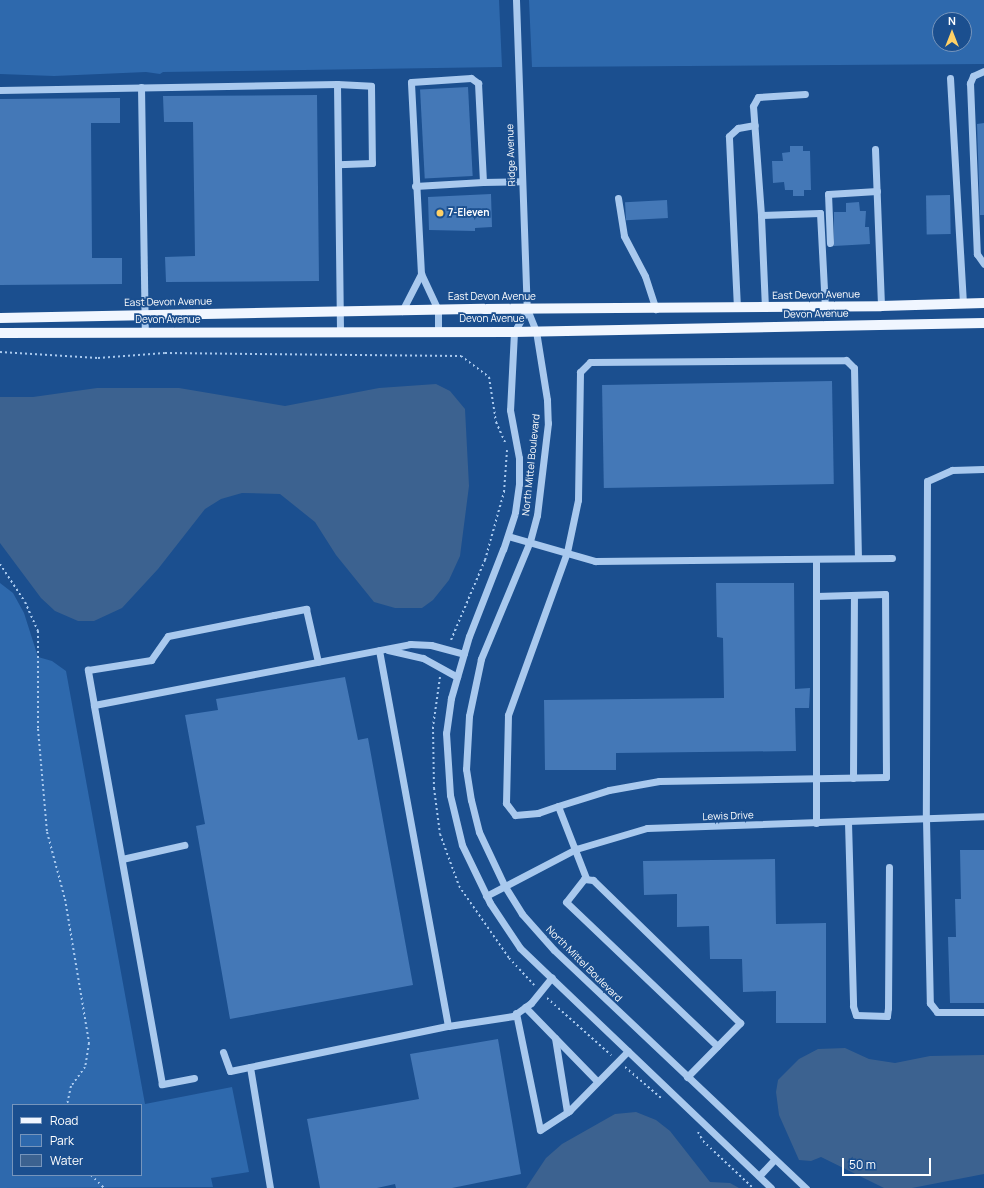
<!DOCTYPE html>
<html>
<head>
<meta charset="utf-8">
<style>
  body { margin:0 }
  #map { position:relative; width:984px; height:1188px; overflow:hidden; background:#1b4f8f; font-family:Manrope,sans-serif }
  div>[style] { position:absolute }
  .green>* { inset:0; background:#2e69ad }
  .water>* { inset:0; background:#3c6290 }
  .building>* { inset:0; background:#4478b7; transform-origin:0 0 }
  .path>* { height:2px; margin-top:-1px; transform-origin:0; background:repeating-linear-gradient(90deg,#a9c9ee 0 2px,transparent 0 5px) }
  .minor>* { height:7px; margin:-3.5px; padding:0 3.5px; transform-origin:3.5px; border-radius:3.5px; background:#a9c9ee }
  .major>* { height:10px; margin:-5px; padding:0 5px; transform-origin:5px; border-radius:5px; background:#f0f6ff }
  .dots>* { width:11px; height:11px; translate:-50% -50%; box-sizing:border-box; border:2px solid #1b4f8f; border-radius:50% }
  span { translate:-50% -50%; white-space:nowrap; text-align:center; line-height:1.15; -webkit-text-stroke:3.5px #1b4f8f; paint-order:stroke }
  .street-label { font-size:10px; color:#fff }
  .poi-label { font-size:10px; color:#fff; font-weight:700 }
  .left { translate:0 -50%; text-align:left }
  .legend { position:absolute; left:12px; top:1104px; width:130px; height:72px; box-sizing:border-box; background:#1b4f8f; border:1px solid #7695bc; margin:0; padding:5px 7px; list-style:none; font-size:12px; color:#fff }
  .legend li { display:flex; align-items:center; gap:8px; height:20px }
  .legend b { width:20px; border:1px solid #7695bc }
  .north { position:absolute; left:932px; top:12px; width:40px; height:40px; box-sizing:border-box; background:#1b4f8f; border:1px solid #7695bc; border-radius:50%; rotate:0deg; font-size:11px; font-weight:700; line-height:16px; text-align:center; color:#fff }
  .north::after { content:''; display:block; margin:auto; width:14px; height:18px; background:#ffd166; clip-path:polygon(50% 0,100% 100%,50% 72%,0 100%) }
  .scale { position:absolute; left:842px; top:1158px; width:89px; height:18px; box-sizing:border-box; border:2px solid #fff; border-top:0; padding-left:5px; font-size:12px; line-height:14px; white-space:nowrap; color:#fff; -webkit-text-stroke:3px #1b4f8f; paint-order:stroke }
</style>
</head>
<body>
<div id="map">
  <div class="green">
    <i style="clip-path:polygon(0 0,499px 0,502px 67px,163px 72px,160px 74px,146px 72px,54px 76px,0 74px)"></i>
    <i style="clip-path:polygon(evenodd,529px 0,984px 0,984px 64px,532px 67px,529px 0,940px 20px,964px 20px,964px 44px,940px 44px,940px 20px)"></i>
    <i style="clip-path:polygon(evenodd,0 583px,13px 593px,24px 613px,38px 657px,52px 661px,66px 671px,145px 1104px,232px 1087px,249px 1172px,211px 1178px,213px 1187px,0 1188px,0 583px,13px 1105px,141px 1105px,141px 1175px,13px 1175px,13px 1105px)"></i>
  </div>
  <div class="water">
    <i style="clip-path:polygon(436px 384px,450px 391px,465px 409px,469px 486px,460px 556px,449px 580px,433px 600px,422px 608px,395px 608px,374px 602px,336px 555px,315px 522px,280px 494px,242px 493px,221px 499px,205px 509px,158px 569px,122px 608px,94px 621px,78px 621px,55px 611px,41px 598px,0 543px,0 397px,33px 397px,97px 388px,179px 388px,285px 406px,379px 388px)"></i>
    <i style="clip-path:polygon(845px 1048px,869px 1059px,895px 1063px,930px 1056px,984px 1055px,984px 1174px,912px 1188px,884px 1188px,821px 1157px,811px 1161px,799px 1160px,779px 1115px,776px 1092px,778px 1080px,799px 1059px,818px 1049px)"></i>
    <i style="clip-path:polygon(636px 1112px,656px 1120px,670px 1131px,710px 1182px,730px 1183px,739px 1188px,526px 1188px,546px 1158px,562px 1144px,615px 1114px)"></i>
  </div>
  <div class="building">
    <i style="left:468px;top:87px;width:89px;height:48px;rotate:87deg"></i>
    <i style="clip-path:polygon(317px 95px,319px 281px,166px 282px,165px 257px,195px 256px,193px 122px,164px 122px,163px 96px)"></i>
    <i style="clip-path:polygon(120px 98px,120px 123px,91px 123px,92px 258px,122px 258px,122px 284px,0 285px,0 99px)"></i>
    <i style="clip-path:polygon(984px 123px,984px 215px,980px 215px,977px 124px)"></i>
    <i style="clip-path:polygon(790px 146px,803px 146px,803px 151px,810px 151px,811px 190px,804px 190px,804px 196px,793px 196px,793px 190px,785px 190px,784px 182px,773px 183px,772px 161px,783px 161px,782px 153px,790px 152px)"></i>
    <i style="clip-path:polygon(491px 194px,492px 227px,475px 228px,475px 231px,429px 230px,428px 197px)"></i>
    <i style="left:950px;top:195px;width:39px;height:24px;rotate:89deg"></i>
    <i style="left:667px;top:200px;width:18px;height:42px;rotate:87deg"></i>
    <i style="clip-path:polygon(859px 202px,860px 211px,866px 211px,865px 227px,869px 227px,870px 244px,834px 246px,834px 212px,846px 212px,846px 203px)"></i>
    <i style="left:832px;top:381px;width:103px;height:230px;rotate:89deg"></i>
    <i style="clip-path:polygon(716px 583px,794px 583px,795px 689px,810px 688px,809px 708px,795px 708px,796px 751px,616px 753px,616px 770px,545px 770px,544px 700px,724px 698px,723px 638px,717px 637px)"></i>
    <i style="clip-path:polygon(345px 677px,358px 740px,368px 738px,413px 985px,230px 1019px,196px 826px,205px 824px,185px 715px,218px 710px,216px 699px)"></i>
    <i style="clip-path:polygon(960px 850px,984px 850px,984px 1003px,950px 1003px,948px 937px,956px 937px,955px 899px,961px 899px)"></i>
    <i style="clip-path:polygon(775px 859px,776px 924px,826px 923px,826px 1023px,776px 1023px,776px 991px,743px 992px,742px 959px,710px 959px,709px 926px,677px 927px,677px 894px,644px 895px,643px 861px)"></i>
    <i style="clip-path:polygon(498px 1039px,521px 1174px,452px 1188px,396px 1188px,395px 1184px,377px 1188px,320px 1188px,307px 1119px,419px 1099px,410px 1054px)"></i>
  </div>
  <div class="path">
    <i style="left:0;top:352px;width:98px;rotate:3.5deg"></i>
    <i style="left:98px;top:358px;width:67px;rotate:-4.3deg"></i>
    <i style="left:165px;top:353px;width:296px;rotate:0.6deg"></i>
    <i style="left:461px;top:356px;width:35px;rotate:37deg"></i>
    <i style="left:489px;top:377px;width:46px;rotate:81.2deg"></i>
    <i style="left:496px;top:422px;width:24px;rotate:66deg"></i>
    <i style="left:0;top:564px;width:45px;rotate:56.7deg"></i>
    <i style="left:25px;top:602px;width:32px;rotate:66deg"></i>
    <i style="left:38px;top:631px;width:98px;rotate:90deg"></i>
    <i style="left:38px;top:729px;width:103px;rotate:85deg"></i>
    <i style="left:47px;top:832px;width:69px;rotate:75deg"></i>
    <i style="left:65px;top:899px;width:146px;rotate:80.5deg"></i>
    <i style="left:89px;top:1043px;width:24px;rotate:99deg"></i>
    <i style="left:85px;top:1067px;width:24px;rotate:126deg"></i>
    <i style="left:71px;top:1086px;width:19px;rotate:102deg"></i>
    <i style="left:451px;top:640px;width:87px;rotate:-67deg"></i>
    <i style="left:485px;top:560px;width:71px;rotate:-74.4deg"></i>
    <i style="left:504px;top:492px;width:42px;rotate:-85.9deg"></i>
    <i style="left:440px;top:677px;width:50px;rotate:98deg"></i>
    <i style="left:433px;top:727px;width:61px;rotate:89.1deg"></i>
    <i style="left:434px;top:788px;width:46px;rotate:82.6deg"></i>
    <i style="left:440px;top:834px;width:55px;rotate:69.9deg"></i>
    <i style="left:459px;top:886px;width:88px;rotate:55.2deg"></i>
    <i style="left:509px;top:958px;width:37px;rotate:47deg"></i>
    <i style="left:547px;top:998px;width:86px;rotate:41.7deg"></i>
    <i style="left:625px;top:1067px;width:48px;rotate:40.7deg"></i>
    <i style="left:698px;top:1132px;width:10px;rotate:61deg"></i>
    <i style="left:703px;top:1141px;width:69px;rotate:43.2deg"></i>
    <i style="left:91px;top:1175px;width:18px;rotate:45deg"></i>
  </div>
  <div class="minor">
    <i style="left:516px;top:0;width:309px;rotate:88deg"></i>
    <i style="left:527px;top:309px;width:24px;rotate:68deg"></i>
    <i style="left:536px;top:331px;width:70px;rotate:80.9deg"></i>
    <i style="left:547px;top:400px;width:23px;rotate:88deg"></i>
    <i style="left:548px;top:423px;width:93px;rotate:96.8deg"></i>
    <i style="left:537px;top:515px;width:27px;rotate:105deg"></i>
    <i style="left:530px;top:541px;width:128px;rotate:112.6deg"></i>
    <i style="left:481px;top:659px;width:58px;rotate:101.9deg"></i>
    <i style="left:469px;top:716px;width:53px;rotate:93.2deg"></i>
    <i style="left:466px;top:769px;width:31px;rotate:81deg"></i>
    <i style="left:471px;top:800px;width:33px;rotate:76deg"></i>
    <i style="left:479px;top:832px;width:59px;rotate:64.7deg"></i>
    <i style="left:504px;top:885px;width:34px;rotate:58deg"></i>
    <i style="left:522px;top:914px;width:48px;rotate:48.4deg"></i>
    <i style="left:554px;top:950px;width:347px;rotate:43.4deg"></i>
    <i style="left:984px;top:71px;width:12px;rotate:156deg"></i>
    <i style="left:973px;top:76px;width:8px;rotate:113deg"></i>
    <i style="left:970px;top:83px;width:171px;rotate:87.7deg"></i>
    <i style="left:977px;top:254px;width:12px;rotate:55deg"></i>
    <i style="left:950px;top:78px;width:225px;rotate:86.7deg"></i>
    <i style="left:337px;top:84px;width:34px;rotate:3deg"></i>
    <i style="left:371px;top:86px;width:77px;rotate:89.3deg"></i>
    <i style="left:372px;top:163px;width:34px;rotate:178deg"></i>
    <i style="left:141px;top:87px;width:245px;rotate:89.1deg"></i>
    <i style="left:0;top:90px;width:337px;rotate:-1deg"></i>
    <i style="left:337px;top:84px;width:247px;rotate:89.3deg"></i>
    <i style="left:875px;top:149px;width:157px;rotate:87.8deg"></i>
    <i style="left:415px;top:186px;width:68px;rotate:-3.4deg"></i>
    <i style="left:618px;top:198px;width:38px;rotate:81deg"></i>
    <i style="left:624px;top:236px;width:45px;rotate:62.3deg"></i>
    <i style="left:645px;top:276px;width:35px;rotate:72deg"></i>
    <i style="left:761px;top:215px;width:109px;rotate:-94.2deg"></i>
    <i style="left:753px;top:106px;width:10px;rotate:-61deg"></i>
    <i style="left:758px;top:97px;width:47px;rotate:-3.7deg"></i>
    <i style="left:830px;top:243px;width:49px;rotate:-92.3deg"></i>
    <i style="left:828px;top:194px;width:49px;rotate:-3.5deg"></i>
    <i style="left:737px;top:308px;width:172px;rotate:-92.7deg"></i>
    <i style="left:729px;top:136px;width:12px;rotate:-42deg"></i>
    <i style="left:738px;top:128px;width:17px;rotate:-10deg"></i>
    <i style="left:765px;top:308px;width:93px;rotate:-92.5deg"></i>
    <i style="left:761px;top:215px;width:59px;rotate:-1.9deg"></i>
    <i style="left:820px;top:213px;width:94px;rotate:87deg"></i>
    <i style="left:527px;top:309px;width:26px;rotate:119deg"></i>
    <i style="left:514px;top:332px;width:78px;rotate:92.9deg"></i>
    <i style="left:510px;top:410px;width:49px;rotate:79.4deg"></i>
    <i style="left:519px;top:458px;width:26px;rotate:90deg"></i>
    <i style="left:519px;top:484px;width:29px;rotate:98deg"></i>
    <i style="left:515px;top:513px;width:38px;rotate:108deg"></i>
    <i style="left:503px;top:549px;width:93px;rotate:111.3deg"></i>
    <i style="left:469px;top:636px;width:65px;rotate:106.2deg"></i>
    <i style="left:451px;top:698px;width:35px;rotate:98deg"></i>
    <i style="left:446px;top:733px;width:62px;rotate:86.3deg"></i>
    <i style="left:450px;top:795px;width:51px;rotate:76.5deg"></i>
    <i style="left:462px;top:845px;width:64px;rotate:64.2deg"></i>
    <i style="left:490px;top:903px;width:54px;rotate:56.3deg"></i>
    <i style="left:520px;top:948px;width:347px;rotate:43.7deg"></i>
    <i style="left:402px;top:311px;width:42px;rotate:-62.8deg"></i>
    <i style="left:438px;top:330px;width:20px;rotate:-90deg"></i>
    <i style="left:438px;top:310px;width:40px;rotate:-115deg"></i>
    <i style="left:421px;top:274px;width:192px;rotate:-93deg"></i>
    <i style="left:411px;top:82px;width:60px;rotate:-3.8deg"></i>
    <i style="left:471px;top:78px;width:9px;rotate:36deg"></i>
    <i style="left:478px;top:83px;width:99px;rotate:87.1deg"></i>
    <i style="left:483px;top:182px;width:39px;rotate:-1deg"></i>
    <i style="left:984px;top:469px;width:32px;rotate:178deg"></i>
    <i style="left:952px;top:470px;width:27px;rotate:156deg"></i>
    <i style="left:927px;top:481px;width:338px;rotate:90.2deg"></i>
    <i style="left:926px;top:819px;width:184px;rotate:88.8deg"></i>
    <i style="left:930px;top:1003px;width:11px;rotate:52deg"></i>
    <i style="left:937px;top:1012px;width:47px"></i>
    <i style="left:508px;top:536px;width:91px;rotate:16deg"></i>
    <i style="left:595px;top:561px;width:297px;rotate:-0.6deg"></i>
    <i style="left:816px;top:596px;width:227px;rotate:90deg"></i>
    <i style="left:388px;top:650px;width:36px;rotate:13deg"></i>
    <i style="left:423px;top:658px;width:39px;rotate:29deg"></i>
    <i style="left:94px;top:705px;width:36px;rotate:-100deg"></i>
    <i style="left:88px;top:670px;width:64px;rotate:-9deg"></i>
    <i style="left:151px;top:660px;width:29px;rotate:-55deg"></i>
    <i style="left:168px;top:636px;width:108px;rotate:-11.2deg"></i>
    <i style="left:274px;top:615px;width:33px;rotate:-11deg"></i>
    <i style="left:306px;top:609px;width:54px;rotate:77.2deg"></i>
    <i style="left:853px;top:778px;width:183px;rotate:-89.7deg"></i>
    <i style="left:558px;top:806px;width:53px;rotate:-17.4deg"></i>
    <i style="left:609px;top:790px;width:51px;rotate:-10.2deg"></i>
    <i style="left:659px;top:781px;width:227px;rotate:-1deg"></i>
    <i style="left:886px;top:777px;width:183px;rotate:-90.3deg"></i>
    <i style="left:885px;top:594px;width:69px;rotate:178.3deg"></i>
    <i style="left:816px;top:596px;width:37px;rotate:-90deg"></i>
    <i style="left:848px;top:822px;width:184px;rotate:88.4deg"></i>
    <i style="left:853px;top:1006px;width:9px;rotate:72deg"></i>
    <i style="left:856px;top:1015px;width:31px;rotate:2deg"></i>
    <i style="left:887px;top:1016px;width:8px;rotate:-83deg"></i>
    <i style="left:888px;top:1008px;width:141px;rotate:-89.6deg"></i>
    <i style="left:122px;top:859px;width:64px;rotate:-12.7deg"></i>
    <i style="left:586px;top:878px;width:77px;rotate:-111.3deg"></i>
    <i style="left:558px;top:806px;width:21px;rotate:161deg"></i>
    <i style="left:538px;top:813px;width:23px;rotate:175deg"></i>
    <i style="left:515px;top:815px;width:15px;rotate:-127deg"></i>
    <i style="left:506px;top:803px;width:88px;rotate:-88.7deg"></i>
    <i style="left:508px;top:715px;width:173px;rotate:-70.1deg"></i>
    <i style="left:567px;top:552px;width:53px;rotate:-78.1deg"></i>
    <i style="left:578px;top:500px;width:128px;rotate:-89.1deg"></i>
    <i style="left:580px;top:372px;width:14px;rotate:-45deg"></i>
    <i style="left:590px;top:362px;width:256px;rotate:-0.4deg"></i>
    <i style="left:846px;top:360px;width:11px;rotate:45deg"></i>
    <i style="left:854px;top:368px;width:190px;rotate:88.8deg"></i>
    <i style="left:486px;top:896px;width:102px;rotate:-27.6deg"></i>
    <i style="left:576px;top:849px;width:74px;rotate:-16.5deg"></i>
    <i style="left:647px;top:828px;width:337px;rotate:-2deg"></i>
    <i style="left:525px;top:1007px;width:103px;rotate:45.8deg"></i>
    <i style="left:516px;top:1013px;width:119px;rotate:78.4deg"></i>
    <i style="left:540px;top:1130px;width:35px;rotate:-33deg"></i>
    <i style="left:569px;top:1111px;width:84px;rotate:-45.5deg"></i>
    <i style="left:448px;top:1026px;width:66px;rotate:-8.7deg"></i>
    <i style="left:513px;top:1016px;width:22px;rotate:-36deg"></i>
    <i style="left:531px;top:1003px;width:33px;rotate:-51deg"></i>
    <i style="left:555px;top:1038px;width:75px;rotate:80.8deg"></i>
    <i style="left:223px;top:1052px;width:20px;rotate:70deg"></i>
    <i style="left:230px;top:1071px;width:223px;rotate:-11.7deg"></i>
    <i style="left:448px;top:1026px;width:382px;rotate:-100.4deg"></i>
    <i style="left:250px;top:1067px;width:123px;rotate:80.6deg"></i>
    <i style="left:687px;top:1077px;width:76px;rotate:-45.5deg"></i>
    <i style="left:740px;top:1023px;width:205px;rotate:-135.8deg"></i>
    <i style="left:593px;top:880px;width:9px;rotate:-174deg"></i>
    <i style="left:584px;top:879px;width:29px;rotate:128deg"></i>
    <i style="left:566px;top:902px;width:209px;rotate:43.6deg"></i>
    <i style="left:194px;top:1078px;width:33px;rotate:169deg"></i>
    <i style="left:162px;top:1084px;width:385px;rotate:-100.2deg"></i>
    <i style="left:94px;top:705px;width:322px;rotate:-10.9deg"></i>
    <i style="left:410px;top:644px;width:21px;rotate:3deg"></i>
    <i style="left:431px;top:645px;width:34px;rotate:15deg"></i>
    <i style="left:759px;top:1176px;width:22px;rotate:-47deg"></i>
  </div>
  <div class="major">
    <i style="left:0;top:318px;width:484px;rotate:-1.1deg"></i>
    <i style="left:484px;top:309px;width:397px;rotate:-0.4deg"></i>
    <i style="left:881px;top:306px;width:103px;rotate:-1.7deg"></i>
    <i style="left:0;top:333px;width:514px;rotate:-0.11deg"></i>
    <i style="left:514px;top:332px;width:470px;rotate:-1.1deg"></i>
  </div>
  <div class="dots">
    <i style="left:440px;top:213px;background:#ffd166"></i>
  </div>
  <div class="street-label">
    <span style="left:511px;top:155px;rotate:-92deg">Ridge Avenue</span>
    <span style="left:816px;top:295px;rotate:-1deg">East Devon Avenue</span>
    <span style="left:492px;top:297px">East Devon Avenue</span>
    <span style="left:168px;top:302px;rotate:-1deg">East Devon Avenue</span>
    <span style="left:816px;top:314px;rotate:-1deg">Devon Avenue</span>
    <span style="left:492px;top:319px">Devon Avenue</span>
    <span style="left:168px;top:320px">Devon Avenue</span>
    <span style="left:531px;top:465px;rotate:-84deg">North Mittel Boulevard</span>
    <span style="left:728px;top:816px;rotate:-2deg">Lewis Drive</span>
    <span style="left:584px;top:964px;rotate:45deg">North Mittel Boulevard</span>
  </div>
  <div class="poi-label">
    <span class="left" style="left:448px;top:213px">7-Eleven</span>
  </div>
  <ul class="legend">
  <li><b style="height:5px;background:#f0f6ff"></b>Road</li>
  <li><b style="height:11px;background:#2e69ad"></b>Park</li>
  <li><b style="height:11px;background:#3c6290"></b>Water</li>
  </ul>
  <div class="north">N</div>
  <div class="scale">50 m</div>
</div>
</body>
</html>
